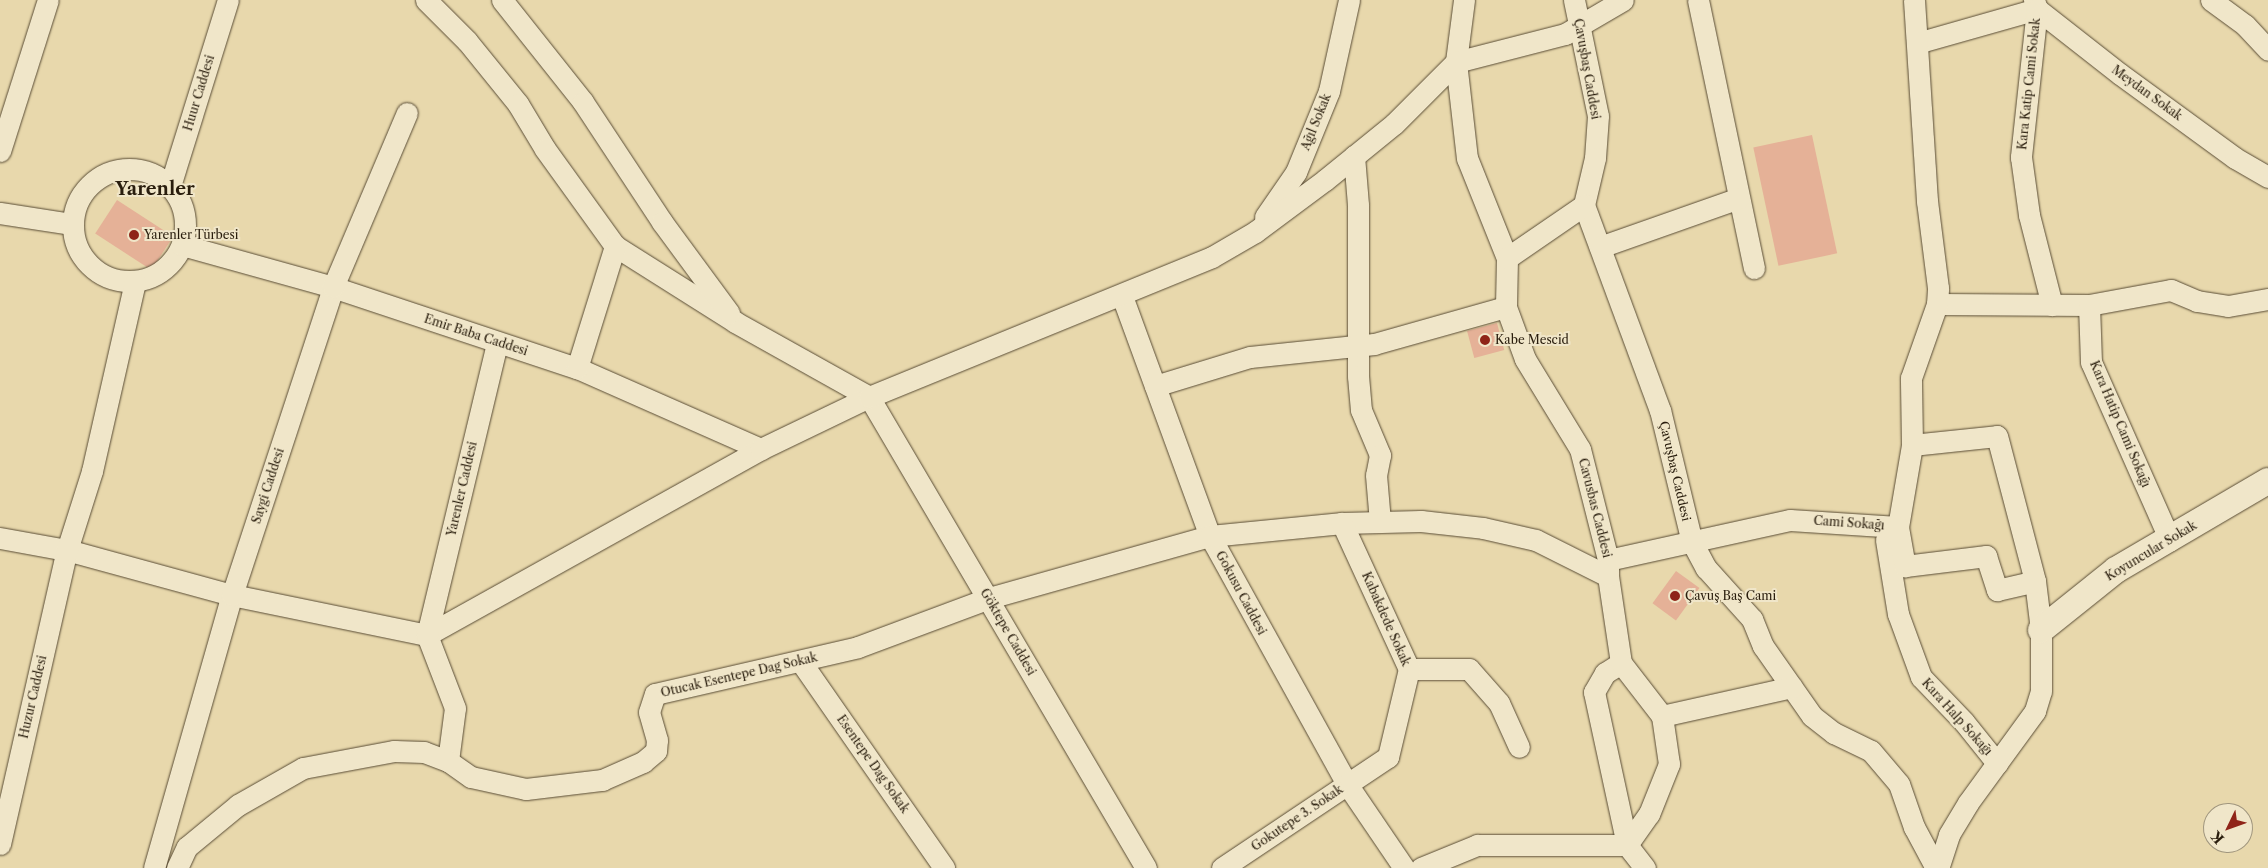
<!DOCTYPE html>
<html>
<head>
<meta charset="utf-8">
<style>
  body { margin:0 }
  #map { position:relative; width:2268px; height:868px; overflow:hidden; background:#e8d8ac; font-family:"Libre Caslon Text",serif }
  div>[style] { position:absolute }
  .building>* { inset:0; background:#e5b197; transform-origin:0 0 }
  .roads { filter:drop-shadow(0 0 1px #594c35) drop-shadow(0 0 1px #594c35) }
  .minor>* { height:21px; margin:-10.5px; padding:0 10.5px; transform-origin:10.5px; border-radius:10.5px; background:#f0e6c9 }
  .minor>.ring { margin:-10.5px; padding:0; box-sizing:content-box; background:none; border:21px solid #f0e6c9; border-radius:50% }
  .tertiary>* { height:26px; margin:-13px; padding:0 13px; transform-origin:13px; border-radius:13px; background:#f0e6c9 }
  .dots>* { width:14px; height:14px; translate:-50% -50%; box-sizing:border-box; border:2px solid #f0e6c9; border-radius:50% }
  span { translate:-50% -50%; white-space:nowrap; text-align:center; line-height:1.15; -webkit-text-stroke:4px #f0e6c9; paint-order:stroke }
  .street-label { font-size:12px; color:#291d0d }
  .poi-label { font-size:12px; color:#291d0d }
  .left { translate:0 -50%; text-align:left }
  .district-label { font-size:18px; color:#291d0d; font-weight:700 }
  .north { position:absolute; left:2203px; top:803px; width:50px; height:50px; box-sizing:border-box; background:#f0e6c9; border:1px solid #a0967e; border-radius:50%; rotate:228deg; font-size:14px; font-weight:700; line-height:20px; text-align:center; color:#291d0d }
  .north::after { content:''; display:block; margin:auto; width:18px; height:22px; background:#8f2418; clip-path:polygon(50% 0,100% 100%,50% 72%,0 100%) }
</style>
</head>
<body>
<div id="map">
  <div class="building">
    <i style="left:1812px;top:135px;width:121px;height:60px;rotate:78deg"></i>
    <i style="left:117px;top:200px;width:67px;height:40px;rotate:33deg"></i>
    <i style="left:1497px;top:323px;width:28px;height:31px;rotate:75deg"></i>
    <i style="left:1676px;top:571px;width:29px;height:40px;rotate:36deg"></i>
  </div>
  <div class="roads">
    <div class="minor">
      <i style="left:426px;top:0;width:58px;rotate:45deg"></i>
      <i style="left:467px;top:41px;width:81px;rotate:51deg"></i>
      <i style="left:518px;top:104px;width:52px;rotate:59deg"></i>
      <i style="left:545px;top:149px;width:120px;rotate:54.2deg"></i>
      <i style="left:615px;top:246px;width:142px;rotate:32.3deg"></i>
      <i style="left:735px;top:322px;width:154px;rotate:29.2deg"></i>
      <i style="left:869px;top:397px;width:546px;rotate:59.54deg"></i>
      <i style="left:502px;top:0;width:130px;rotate:51.5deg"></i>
      <i style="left:583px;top:102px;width:144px;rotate:56.6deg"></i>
      <i style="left:662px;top:222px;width:113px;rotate:53.6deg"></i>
      <i style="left:1464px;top:0;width:63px;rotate:97.4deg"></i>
      <i style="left:1456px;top:62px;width:97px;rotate:83.5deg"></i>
      <i style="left:1467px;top:158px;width:108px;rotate:68.2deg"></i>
      <i style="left:1507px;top:258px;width:49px;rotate:91.2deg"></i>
      <i style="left:1506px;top:307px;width:55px;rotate:69.9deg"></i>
      <i style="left:1525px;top:359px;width:105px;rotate:58.6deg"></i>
      <i style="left:1580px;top:449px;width:114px;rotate:75.8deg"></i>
      <i style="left:1608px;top:560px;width:16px;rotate:90deg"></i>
      <i style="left:1608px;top:576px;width:88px;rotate:81.5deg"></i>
      <i style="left:1621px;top:663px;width:19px;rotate:148deg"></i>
      <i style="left:1605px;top:673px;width:22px;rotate:120deg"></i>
      <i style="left:1594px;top:692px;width:157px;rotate:77.8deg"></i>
      <i style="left:1627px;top:845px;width:29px;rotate:52deg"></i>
      <i style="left:1574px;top:0;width:118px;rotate:78.3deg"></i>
      <i style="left:1598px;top:116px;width:42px;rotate:94.1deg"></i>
      <i style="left:1595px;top:158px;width:48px;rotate:103.2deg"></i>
      <i style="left:1584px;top:205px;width:219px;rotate:69.7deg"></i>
      <i style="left:1660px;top:410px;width:136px;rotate:76.4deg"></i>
      <i style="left:1692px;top:542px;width:30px;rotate:62deg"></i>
      <i style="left:1706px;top:568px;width:69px;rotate:48deg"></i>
      <i style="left:1752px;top:619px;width:29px;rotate:68deg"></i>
      <i style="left:1763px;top:646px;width:85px;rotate:55deg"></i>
      <i style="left:1812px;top:716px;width:28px;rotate:38deg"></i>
      <i style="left:1834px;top:733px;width:41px;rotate:25.9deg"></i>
      <i style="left:1871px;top:751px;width:43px;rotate:49.7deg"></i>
      <i style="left:1899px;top:784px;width:46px;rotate:70.8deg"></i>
      <i style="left:1914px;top:827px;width:47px;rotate:61.8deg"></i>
      <i style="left:1698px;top:0;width:274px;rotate:78.2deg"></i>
      <i style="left:2034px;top:0;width:9px;rotate:72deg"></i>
      <i style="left:2037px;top:9px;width:105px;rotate:38.1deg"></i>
      <i style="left:2120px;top:74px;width:142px;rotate:36.1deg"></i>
      <i style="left:2235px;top:158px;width:38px;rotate:30deg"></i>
      <i style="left:2211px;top:0;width:42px;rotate:36.3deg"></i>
      <i style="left:2245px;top:25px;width:34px;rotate:47deg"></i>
      <i style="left:1917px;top:43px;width:125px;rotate:-15.8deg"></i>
      <i style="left:2037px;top:9px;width:149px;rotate:96.2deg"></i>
      <i style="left:2021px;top:157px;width:59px;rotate:82.1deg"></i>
      <i style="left:2029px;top:215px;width:93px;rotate:75.7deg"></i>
      <i style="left:0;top:151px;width:158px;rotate:-72.4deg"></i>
      <i style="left:1354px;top:156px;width:49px;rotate:85.3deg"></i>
      <i style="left:1358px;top:205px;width:171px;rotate:90deg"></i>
      <i style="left:1358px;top:376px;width:34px;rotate:85deg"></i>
      <i style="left:1361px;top:410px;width:49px;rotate:67.1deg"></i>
      <i style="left:1380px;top:455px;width:20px;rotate:101deg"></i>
      <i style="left:1376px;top:475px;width:47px;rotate:85.1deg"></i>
      <i class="ring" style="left:73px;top:169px;width:91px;height:91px"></i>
      <i style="left:170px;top:186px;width:195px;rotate:-72.7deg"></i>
      <i style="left:0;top:213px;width:73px;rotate:8.7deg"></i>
      <i style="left:1265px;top:217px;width:55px;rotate:-55.4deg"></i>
      <i style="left:1296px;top:172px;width:87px;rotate:-67.8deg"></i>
      <i style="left:1329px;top:91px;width:93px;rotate:-77.6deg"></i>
      <i style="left:182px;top:245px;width:157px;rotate:15.5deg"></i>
      <i style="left:333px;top:287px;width:257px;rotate:18.4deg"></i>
      <i style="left:577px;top:368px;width:201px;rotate:23.8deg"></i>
      <i style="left:1600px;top:247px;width:147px;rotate:-19.4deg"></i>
      <i style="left:1507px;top:258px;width:93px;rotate:-34.5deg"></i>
      <i style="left:1122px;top:296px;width:256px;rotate:69.9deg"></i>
      <i style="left:1210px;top:536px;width:283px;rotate:61.1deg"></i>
      <i style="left:1347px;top:784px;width:102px;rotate:55.8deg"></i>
      <i style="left:1937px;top:304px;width:152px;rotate:0.4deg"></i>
      <i style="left:2089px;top:305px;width:83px;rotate:-10.4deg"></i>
      <i style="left:2171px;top:290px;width:28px;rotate:23deg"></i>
      <i style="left:2197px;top:301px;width:31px;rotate:9deg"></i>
      <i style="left:2228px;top:306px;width:41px;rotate:-9.9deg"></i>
      <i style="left:2089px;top:305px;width:57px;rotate:88deg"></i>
      <i style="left:2091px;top:362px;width:195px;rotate:66.1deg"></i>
      <i style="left:577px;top:368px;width:128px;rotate:-72.7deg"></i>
      <i style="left:1155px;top:386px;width:99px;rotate:-17deg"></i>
      <i style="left:1250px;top:357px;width:125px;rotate:-6deg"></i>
      <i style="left:1374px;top:344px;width:137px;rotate:-15.7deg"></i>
      <i style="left:1912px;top:445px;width:85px;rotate:-6deg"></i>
      <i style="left:1997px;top:436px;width:150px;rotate:75.3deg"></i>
      <i style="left:2035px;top:581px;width:49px;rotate:83deg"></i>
      <i style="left:2041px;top:630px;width:61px;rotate:90deg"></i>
      <i style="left:2041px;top:691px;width:21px;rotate:107deg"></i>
      <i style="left:2035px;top:711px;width:114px;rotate:126.1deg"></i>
      <i style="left:1968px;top:803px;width:37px;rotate:121deg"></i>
      <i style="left:1949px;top:835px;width:35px;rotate:108deg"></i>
      <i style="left:1898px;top:527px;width:83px;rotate:-80.3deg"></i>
      <i style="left:1912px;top:445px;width:67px;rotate:-90.9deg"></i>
      <i style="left:1911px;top:378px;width:78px;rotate:-70.6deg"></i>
      <i style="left:1937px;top:304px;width:16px;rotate:-86deg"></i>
      <i style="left:1938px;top:288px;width:88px;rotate:-97.2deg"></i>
      <i style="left:1927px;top:201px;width:201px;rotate:-93.7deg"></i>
      <i style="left:0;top:538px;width:68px;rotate:10.2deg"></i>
      <i style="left:67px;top:550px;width:171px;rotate:15.3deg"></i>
      <i style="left:232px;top:595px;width:199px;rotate:11.6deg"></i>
      <i style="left:427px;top:635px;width:382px;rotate:-29.1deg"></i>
      <i style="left:761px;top:449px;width:120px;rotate:-25.7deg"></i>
      <i style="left:869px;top:397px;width:370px;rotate:-22.2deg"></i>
      <i style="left:1212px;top:257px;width:50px;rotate:-30.2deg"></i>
      <i style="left:1255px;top:232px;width:87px;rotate:-36.6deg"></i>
      <i style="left:1325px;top:180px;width:89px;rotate:-39.1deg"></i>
      <i style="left:1394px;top:124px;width:88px;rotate:-45deg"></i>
      <i style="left:1456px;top:62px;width:113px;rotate:-14.4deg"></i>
      <i style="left:1565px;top:34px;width:67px;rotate:-30.4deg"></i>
      <i style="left:1886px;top:540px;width:75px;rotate:80.8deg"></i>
      <i style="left:1898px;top:614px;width:67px;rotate:69.9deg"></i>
      <i style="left:1921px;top:677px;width:62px;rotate:46.3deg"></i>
      <i style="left:1964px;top:722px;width:53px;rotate:51.2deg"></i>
      <i style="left:1608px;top:560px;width:186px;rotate:-12.4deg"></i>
      <i style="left:1790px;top:520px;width:108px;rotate:3.7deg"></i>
      <i style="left:1898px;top:527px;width:40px;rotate:80deg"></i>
      <i style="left:1905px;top:566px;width:82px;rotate:-7deg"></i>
      <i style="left:1986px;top:556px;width:36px;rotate:72deg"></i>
      <i style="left:1997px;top:590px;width:39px;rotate:-13deg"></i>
      <i style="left:801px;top:662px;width:251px;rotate:55.2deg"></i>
      <i style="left:1409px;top:669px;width:60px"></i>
      <i style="left:1469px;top:669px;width:45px;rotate:48.6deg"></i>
      <i style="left:1499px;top:703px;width:48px;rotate:65.6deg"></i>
      <i style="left:1662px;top:716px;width:133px;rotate:-12.6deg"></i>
      <i style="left:448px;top:761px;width:53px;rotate:-82.5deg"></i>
      <i style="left:455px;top:708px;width:78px;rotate:-111deg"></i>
      <i style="left:427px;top:635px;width:300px;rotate:-76.5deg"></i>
      <i style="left:0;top:844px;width:302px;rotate:-77.2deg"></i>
      <i style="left:67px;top:550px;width:83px;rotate:-72.4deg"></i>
      <i style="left:92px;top:471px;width:194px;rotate:-77.2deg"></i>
      <i style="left:154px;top:868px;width:284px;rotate:-74.1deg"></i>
      <i style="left:232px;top:595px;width:324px;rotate:-71.8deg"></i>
      <i style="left:333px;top:287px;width:189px;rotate:-67deg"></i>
      <i style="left:177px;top:868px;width:23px;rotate:-65deg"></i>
      <i style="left:187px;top:847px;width:66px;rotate:-39.5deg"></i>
      <i style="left:238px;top:805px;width:75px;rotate:-29.6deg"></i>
      <i style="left:303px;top:768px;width:93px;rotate:-10.6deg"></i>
      <i style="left:394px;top:751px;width:30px;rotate:2deg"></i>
      <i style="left:424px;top:752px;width:26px;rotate:21deg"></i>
      <i style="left:448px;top:761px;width:28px;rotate:35deg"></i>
      <i style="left:471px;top:777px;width:56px;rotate:12.3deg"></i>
      <i style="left:526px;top:789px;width:77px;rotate:-6.8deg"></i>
      <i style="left:602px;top:780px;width:45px;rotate:-23.7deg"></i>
      <i style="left:643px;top:762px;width:17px;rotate:-40deg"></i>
      <i style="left:656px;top:751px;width:11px;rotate:-85deg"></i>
      <i style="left:657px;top:740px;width:29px;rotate:-106deg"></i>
      <i style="left:649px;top:712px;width:19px;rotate:-72deg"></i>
      <i style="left:655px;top:694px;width:208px;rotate:-13deg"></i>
      <i style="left:858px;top:647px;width:140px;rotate:-20.5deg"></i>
      <i style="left:989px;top:598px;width:230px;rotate:-15.7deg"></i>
      <i style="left:1210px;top:536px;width:133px;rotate:-5.6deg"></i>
      <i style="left:1342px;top:523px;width:79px;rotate:-1.5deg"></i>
      <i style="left:1421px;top:521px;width:62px;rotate:6.4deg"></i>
      <i style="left:1483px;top:528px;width:54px;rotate:12.8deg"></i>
      <i style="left:1536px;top:540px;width:80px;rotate:26.6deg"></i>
      <i style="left:1222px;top:868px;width:200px;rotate:-33.8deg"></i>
      <i style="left:1388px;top:757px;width:90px;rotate:-76.6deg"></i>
      <i style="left:1409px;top:669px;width:161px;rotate:-114.7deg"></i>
      <i style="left:1421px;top:868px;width:61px;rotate:-22.3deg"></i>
      <i style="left:1477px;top:845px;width:150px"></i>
      <i style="left:1627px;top:845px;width:38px;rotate:-55deg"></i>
      <i style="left:1649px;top:814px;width:54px;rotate:-68.2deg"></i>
      <i style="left:1669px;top:764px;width:49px;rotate:-98.3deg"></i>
      <i style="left:1662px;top:716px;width:67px;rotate:-127.7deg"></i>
    </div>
    <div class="tertiary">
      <i style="left:2041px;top:630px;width:96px;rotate:-38.7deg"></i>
      <i style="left:2116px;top:570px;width:176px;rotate:-30.4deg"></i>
    </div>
  </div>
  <div class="dots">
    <i style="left:134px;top:235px;background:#8f2418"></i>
    <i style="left:1485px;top:340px;background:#8f2418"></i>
    <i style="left:1675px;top:596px;background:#8f2418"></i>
  </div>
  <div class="street-label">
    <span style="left:1587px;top:69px;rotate:80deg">Çavuşbaş Caddesi</span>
    <span style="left:2029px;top:84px;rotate:-84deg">Kara Katip Cami Sokak</span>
    <span style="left:199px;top:93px;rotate:-73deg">Huur Caddesi</span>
    <span style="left:2147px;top:93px;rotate:36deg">Meydan Sokak</span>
    <span style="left:1316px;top:122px;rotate:-68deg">Ağıl Sokak</span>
    <span style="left:476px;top:335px;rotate:18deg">Emir Baba Caddesi</span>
    <span style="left:2120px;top:424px;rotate:67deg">Kara Hatip Cami Sokağı</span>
    <span style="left:1675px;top:471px;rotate:77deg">Çavuşbaş Caddesi</span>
    <span style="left:268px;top:486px;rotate:-72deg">Saygi Caddesi</span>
    <span style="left:462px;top:489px;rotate:-77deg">Yarenler Caddesi</span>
    <span style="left:1595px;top:508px;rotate:76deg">Cavusbas Caddesi</span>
    <span style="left:1849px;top:523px;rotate:4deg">Cami Sokağı</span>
    <span style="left:2151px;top:551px;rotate:-31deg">Koyuncular Sokak</span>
    <span style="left:1241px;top:593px;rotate:62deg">Gokusu Caddesi</span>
    <span style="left:1386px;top:619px;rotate:66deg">Kabakdede Sokak</span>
    <span style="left:1008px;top:632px;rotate:60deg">Göktepe Caddesi</span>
    <span style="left:739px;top:675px;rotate:-13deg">Otucak Esentepe Dag Sokak</span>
    <span style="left:33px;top:697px;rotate:-77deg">Huzur Caddesi</span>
    <span style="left:1957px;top:717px;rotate:48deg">Kara Halp Sokağı</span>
    <span style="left:873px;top:764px;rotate:55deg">Esentepe Dag Sokak</span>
    <span style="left:1297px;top:818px;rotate:-34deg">Gokutepe 3. Sokak</span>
  </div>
  <div class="poi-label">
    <span class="left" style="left:144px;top:235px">Yarenler Türbesi</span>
    <span class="left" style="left:1495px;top:340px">Kabe Mescid</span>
    <span class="left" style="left:1685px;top:596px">Çavuş Baş Cami</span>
  </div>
  <div class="district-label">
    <span style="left:155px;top:189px">Yarenler</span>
  </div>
  <div class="north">K</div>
</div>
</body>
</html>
